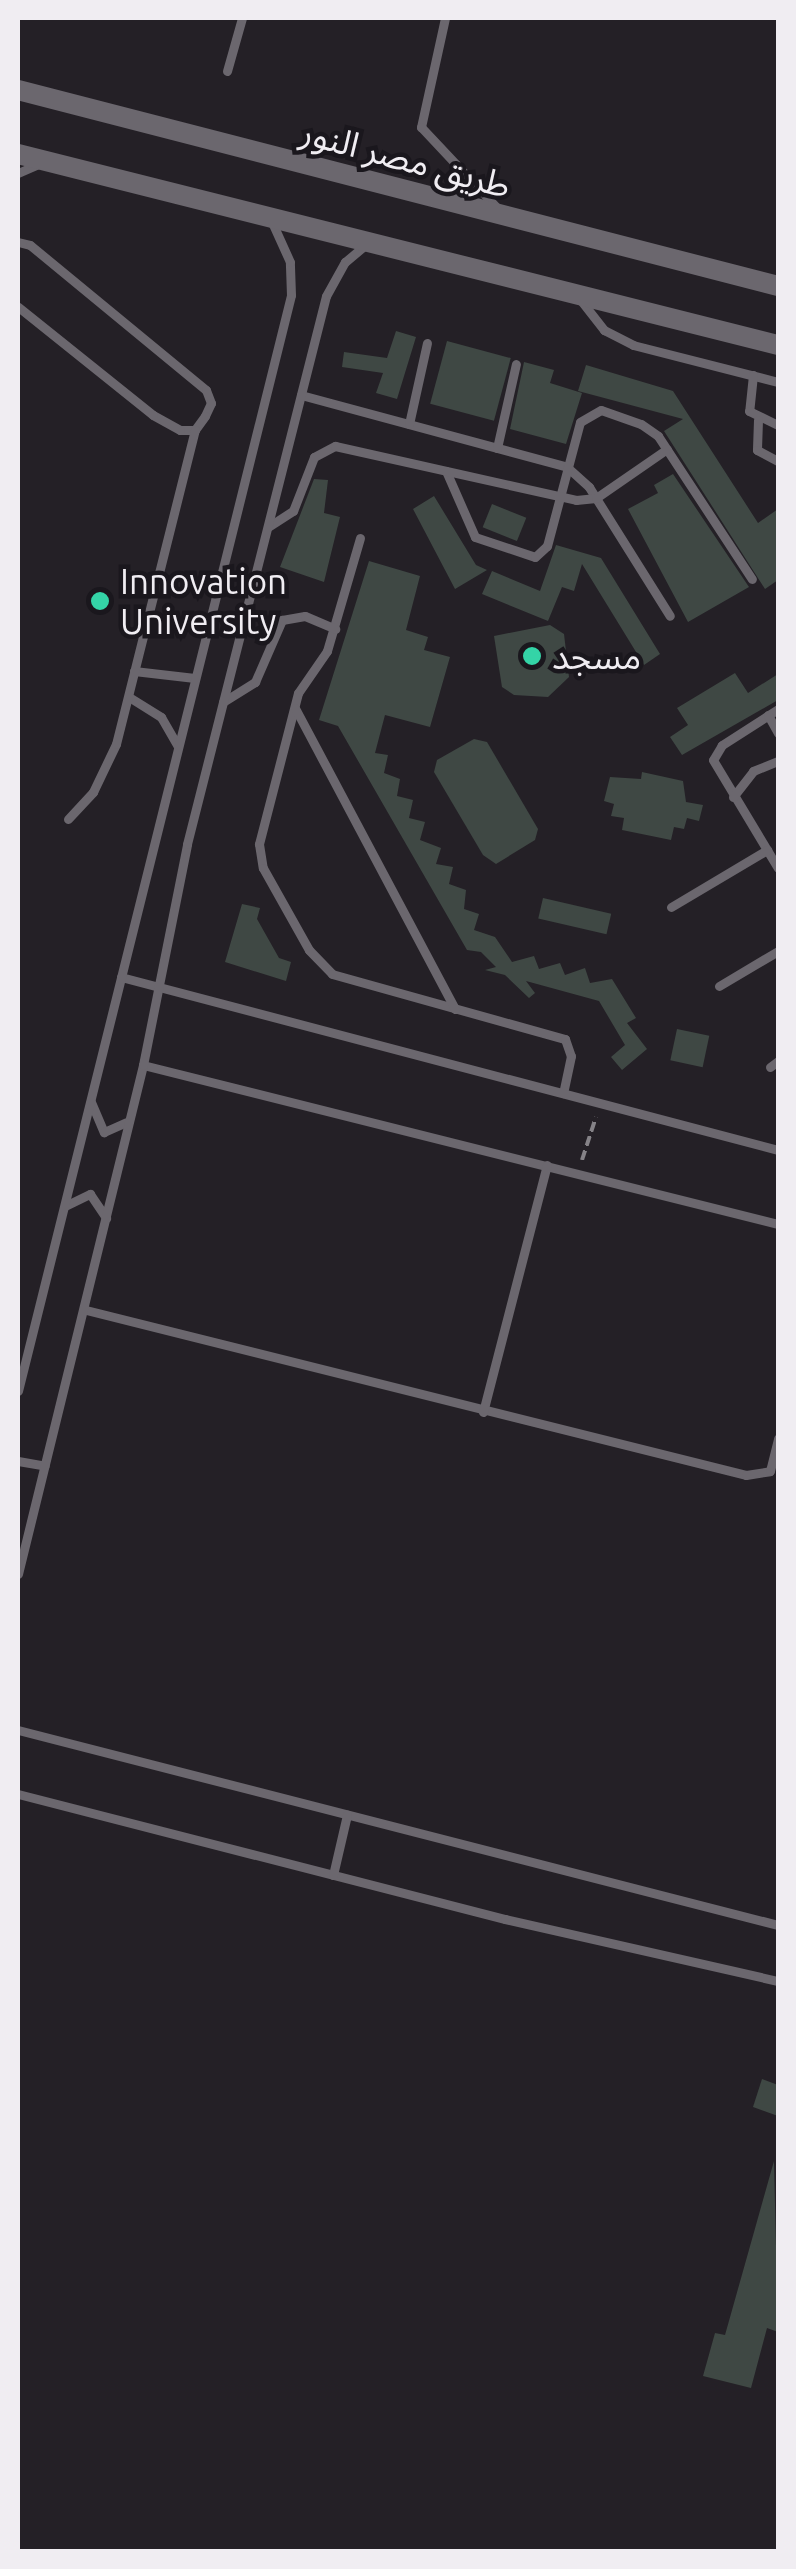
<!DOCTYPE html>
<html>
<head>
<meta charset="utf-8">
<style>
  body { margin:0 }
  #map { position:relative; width:796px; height:2569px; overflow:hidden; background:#242026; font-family:Ubuntu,"Noto Sans Arabic",sans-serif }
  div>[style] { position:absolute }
  .building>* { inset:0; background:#3f4844; transform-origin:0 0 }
  .path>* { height:4px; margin-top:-2px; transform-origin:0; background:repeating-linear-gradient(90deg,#858287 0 10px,transparent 0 15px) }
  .service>* { height:9px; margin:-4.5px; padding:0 4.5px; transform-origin:4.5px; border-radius:4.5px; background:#6b676e }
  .tertiary>* { height:20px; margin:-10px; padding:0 10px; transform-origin:10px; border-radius:10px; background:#6b676e }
  .dots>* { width:28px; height:28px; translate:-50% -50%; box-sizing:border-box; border:5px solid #1a171d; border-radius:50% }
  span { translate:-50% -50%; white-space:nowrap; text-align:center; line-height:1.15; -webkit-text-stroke:9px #1a171d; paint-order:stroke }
  .street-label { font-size:35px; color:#f0edf2 }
  .poi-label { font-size:35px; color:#f0edf2 }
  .left { translate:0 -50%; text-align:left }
  .frame { position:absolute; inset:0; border:20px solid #f0edf2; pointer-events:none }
</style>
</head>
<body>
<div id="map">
  <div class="building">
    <i style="clip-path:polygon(396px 331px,416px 337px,397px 399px,376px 393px,383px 373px,342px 367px,344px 352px,387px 358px)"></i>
    <i style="left:447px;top:341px;width:66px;height:65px;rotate:15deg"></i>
    <i style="clip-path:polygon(524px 362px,554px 370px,550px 383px,582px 393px,566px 444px,510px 429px)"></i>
    <i style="clip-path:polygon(586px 365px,673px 391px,758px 523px,778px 509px,778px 580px,765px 589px,664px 431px,683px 419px,578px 391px)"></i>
    <i style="clip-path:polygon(673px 474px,749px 587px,688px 622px,628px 509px,658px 493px,654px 485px)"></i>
    <i style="clip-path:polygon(314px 479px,328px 480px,324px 513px,340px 517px,324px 582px,280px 567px)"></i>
    <i style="clip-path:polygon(434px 496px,476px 565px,487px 570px,455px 589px,413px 509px)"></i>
    <i style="left:492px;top:504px;width:37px;height:25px;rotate:22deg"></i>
    <i style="clip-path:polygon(556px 545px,601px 558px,660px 654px,644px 665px,582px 564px,574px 591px,562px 587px,548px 621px,482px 594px,492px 571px,540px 591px)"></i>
    <i style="clip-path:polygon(369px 561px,420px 576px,406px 630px,428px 637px,424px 650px,450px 657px,430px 727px,385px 715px,375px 753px,388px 755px,384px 773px,400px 779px,397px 796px,413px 800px,409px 818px,425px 822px,420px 840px,441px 848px,436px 864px,453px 867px,449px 884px,466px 890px,464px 909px,479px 914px,474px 930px,495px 937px,512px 962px,534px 956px,539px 969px,560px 963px,565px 975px,585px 968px,590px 983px,612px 979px,636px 1018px,627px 1023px,647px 1049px,622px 1070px,611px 1057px,625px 1045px,599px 1001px,526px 981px,535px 993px,529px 998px,505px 975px,485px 970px,496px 967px,481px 952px,467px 950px,338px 726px,319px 720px)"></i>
    <i style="clip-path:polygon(550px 625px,564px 634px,569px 677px,548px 697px,514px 695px,502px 687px,494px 636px)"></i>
    <i style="clip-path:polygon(735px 673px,748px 693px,778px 674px,778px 700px,682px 755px,670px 737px,688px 725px,677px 708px)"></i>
    <i style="clip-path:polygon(474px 739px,487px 742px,538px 829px,535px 840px,496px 864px,483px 855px,434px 772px,437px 760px)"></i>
    <i style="clip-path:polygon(642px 772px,683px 781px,686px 802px,703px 805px,699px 821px,687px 818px,684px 829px,674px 827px,671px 840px,622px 830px,624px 818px,611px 816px,614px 804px,604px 801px,610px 777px,641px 779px)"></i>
    <i style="left:543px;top:898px;width:70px;height:21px;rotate:13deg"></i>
    <i style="clip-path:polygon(242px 904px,260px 908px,257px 919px,279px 958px,291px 962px,286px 981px,225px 962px)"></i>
    <i style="left:677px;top:1029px;width:33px;height:32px;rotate:12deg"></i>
    <i style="clip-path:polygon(762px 2079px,778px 2085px,778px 2116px,753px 2107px)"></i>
    <i style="clip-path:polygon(774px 2161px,778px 2332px,767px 2328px,751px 2388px,703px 2376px,715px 2333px,725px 2335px)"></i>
  </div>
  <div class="path">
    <i style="left:582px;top:1160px;width:45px;rotate:-72deg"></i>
  </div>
  <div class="service">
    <i style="left:445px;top:18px;width:112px;rotate:102.4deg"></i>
    <i style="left:421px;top:127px;width:110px;rotate:46.8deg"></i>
    <i style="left:227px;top:71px;width:55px;rotate:-74.2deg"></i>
    <i style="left:18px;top:173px;width:22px;rotate:-24deg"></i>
    <i style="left:18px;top:242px;width:12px;rotate:14deg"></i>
    <i style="left:30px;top:245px;width:228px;rotate:39.5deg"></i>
    <i style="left:206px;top:390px;width:14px;rotate:69deg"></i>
    <i style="left:211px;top:403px;width:14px;rotate:115deg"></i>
    <i style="left:205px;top:416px;width:17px;rotate:126deg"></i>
    <i style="left:195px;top:430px;width:15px;rotate:180deg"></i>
    <i style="left:180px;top:430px;width:31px;rotate:-151deg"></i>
    <i style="left:153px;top:415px;width:173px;rotate:-141.3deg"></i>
    <i style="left:579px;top:298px;width:41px;rotate:52deg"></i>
    <i style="left:604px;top:330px;width:33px;rotate:27deg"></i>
    <i style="left:633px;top:345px;width:150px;rotate:14.3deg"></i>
    <i style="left:753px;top:375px;width:36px;rotate:96deg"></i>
    <i style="left:749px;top:411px;width:32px;rotate:26deg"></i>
    <i style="left:301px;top:395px;width:276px;rotate:15.1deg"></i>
    <i style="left:567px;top:467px;width:30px;rotate:42deg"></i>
    <i style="left:589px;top:487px;width:152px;rotate:57.9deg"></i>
    <i style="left:758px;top:420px;width:30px;rotate:92deg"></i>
    <i style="left:757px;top:450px;width:24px;rotate:28deg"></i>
    <i style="left:409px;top:424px;width:83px;rotate:-77.5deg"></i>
    <i style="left:497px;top:448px;width:86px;rotate:-77.3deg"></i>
    <i style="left:446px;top:471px;width:72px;rotate:66.3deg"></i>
    <i style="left:475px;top:537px;width:63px;rotate:18.4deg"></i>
    <i style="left:535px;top:557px;width:16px;rotate:-43deg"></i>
    <i style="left:547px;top:546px;width:128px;rotate:-75.1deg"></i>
    <i style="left:580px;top:422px;width:24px;rotate:-30deg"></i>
    <i style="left:601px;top:410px;width:42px;rotate:19.3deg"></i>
    <i style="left:641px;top:424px;width:21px;rotate:35deg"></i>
    <i style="left:658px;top:436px;width:171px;rotate:56.7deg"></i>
    <i style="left:268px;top:527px;width:30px;rotate:-33deg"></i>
    <i style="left:293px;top:511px;width:58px;rotate:-68.7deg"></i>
    <i style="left:314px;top:457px;width:24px;rotate:-28deg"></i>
    <i style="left:335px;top:446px;width:247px;rotate:12.6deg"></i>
    <i style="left:576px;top:500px;width:20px;rotate:-6deg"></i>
    <i style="left:596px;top:498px;width:86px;rotate:-34.6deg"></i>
    <i style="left:360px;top:538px;width:118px;rotate:106.3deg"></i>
    <i style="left:327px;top:651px;width:51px;rotate:124.6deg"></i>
    <i style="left:298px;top:693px;width:156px;rotate:104.5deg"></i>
    <i style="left:259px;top:844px;width:24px;rotate:81deg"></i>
    <i style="left:263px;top:868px;width:94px;rotate:60.7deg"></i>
    <i style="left:309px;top:950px;width:33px;rotate:46deg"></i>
    <i style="left:332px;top:974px;width:242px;rotate:15.6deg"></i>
    <i style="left:565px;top:1039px;width:18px;rotate:71deg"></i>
    <i style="left:571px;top:1056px;width:38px;rotate:102deg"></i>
    <i style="left:134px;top:671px;width:61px;rotate:6.5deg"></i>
    <i style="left:129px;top:697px;width:38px;rotate:32deg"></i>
    <i style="left:161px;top:717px;width:34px;rotate:60deg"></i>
    <i style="left:223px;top:702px;width:38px;rotate:-32deg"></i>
    <i style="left:255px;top:682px;width:68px;rotate:-66.5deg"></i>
    <i style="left:282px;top:620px;width:23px;rotate:-10deg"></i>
    <i style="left:305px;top:616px;width:33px;rotate:23deg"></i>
    <i style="left:295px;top:708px;width:341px;rotate:62deg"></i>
    <i style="left:778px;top:709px;width:67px;rotate:147.3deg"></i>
    <i style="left:722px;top:745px;width:17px;rotate:121deg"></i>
    <i style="left:713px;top:760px;width:126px;rotate:59deg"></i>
    <i style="left:768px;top:715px;width:21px;rotate:61deg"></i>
    <i style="left:733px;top:797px;width:33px;rotate:-52deg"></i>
    <i style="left:753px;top:771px;width:27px;rotate:-22deg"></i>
    <i style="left:68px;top:819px;width:37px;rotate:-47deg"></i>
    <i style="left:93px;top:792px;width:53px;rotate:-64.4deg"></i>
    <i style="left:116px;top:744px;width:324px;rotate:-75.9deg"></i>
    <i style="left:671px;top:907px;width:112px;rotate:-30.7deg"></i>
    <i style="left:121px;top:977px;width:679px;rotate:14.75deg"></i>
    <i style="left:719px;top:986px;width:69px;rotate:-30.7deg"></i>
    <i style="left:143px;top:1065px;width:655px;rotate:14.06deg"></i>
    <i style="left:770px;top:1067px;width:10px;rotate:-37deg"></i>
    <i style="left:91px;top:1102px;width:33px;rotate:67deg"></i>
    <i style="left:104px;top:1132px;width:24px;rotate:-24deg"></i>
    <i style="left:65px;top:1206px;width:28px;rotate:-26deg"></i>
    <i style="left:90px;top:1194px;width:29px;rotate:56deg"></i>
    <i style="left:86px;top:1310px;width:680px;rotate:14.04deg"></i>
    <i style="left:746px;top:1475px;width:24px;rotate:-9deg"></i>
    <i style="left:770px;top:1471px;width:34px;rotate:-76deg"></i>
    <i style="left:18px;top:1391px;width:1129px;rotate:-76.01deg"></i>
    <i style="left:291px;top:295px;width:33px;rotate:-92deg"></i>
    <i style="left:290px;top:262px;width:46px;rotate:-114.3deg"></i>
    <i style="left:483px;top:1412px;width:255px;rotate:-75.5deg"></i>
    <i style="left:18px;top:1461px;width:27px;rotate:10deg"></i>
    <i style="left:18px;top:1574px;width:524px;rotate:-76.2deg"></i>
    <i style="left:143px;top:1065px;width:225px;rotate:-78.7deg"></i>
    <i style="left:187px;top:844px;width:565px;rotate:-75.77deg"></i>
    <i style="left:326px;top:296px;width:39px;rotate:-61deg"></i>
    <i style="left:345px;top:262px;width:26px;rotate:-40deg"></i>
    <i style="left:18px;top:1730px;width:785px;rotate:14.39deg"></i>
    <i style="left:18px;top:1794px;width:503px;rotate:14.4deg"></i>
    <i style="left:505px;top:1919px;width:280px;rotate:12.8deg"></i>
    <i style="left:333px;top:1875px;width:62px;rotate:-76.9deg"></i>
  </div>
  <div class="tertiary">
    <i style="left:18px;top:90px;width:785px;rotate:14.46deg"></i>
    <i style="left:18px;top:154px;width:784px;rotate:14.11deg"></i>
  </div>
  <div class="dots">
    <i style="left:100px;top:601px;background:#34d4a7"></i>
    <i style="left:532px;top:656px;background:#34d4a7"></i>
  </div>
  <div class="street-label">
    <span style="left:406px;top:158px;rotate:15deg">طريق مصر النور</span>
  </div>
  <div class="poi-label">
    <span class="left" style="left:120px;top:601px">Innovation<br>University</span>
    <span class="left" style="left:552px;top:656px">مسجد</span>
  </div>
  <div class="frame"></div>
</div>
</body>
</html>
